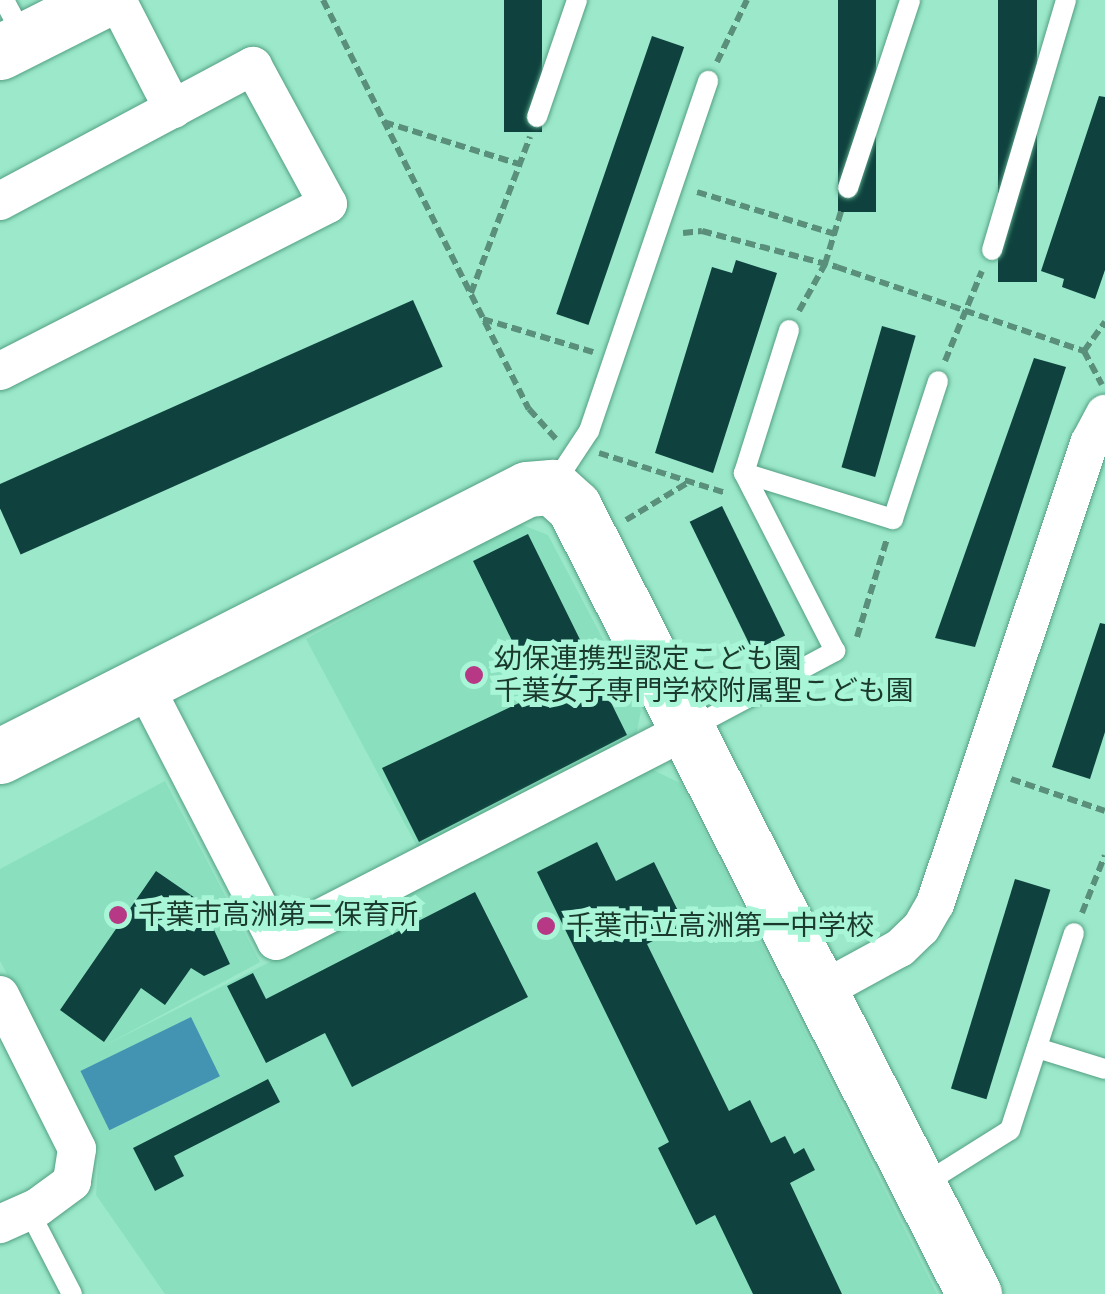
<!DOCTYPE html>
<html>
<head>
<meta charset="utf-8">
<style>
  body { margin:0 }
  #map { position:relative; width:1105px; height:1294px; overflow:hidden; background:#9be8ca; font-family:"Work Sans","Noto Sans JP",sans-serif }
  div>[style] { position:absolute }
  .built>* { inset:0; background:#8ae0be }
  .water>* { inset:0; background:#4393b3; transform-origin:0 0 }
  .building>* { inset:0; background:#0f423e; transform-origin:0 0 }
  .path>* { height:6px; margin-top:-3px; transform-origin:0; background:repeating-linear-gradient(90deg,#5a907b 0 10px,transparent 0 15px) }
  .roads { filter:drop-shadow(0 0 2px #539f83) drop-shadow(0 0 2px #539f83) }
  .lane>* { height:20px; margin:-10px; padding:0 10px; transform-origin:10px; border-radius:10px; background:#fff }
  .street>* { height:38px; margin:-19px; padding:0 19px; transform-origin:19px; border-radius:19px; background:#fff }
  .secondary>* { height:55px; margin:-27.5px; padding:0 27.5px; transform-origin:27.5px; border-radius:27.5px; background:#fff }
  .dots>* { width:28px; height:28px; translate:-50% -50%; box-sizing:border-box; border:5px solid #a8f6d7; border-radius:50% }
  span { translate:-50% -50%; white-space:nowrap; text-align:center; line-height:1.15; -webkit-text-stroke:10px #a8f6d7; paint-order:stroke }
  .poi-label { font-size:28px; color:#1a3a2e }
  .left { translate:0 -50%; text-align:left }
</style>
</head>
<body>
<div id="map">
  <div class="built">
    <i style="clip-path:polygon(520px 524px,548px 535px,641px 711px,636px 736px,420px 852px,306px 639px)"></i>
    <i style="clip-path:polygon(651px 769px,680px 783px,937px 1294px,165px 1294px,96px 1195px,99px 1150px,0 961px,0 869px,165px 781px,260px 962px,102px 1047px)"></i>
  </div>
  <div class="water">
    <i style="left:191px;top:1017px;width:66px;height:123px;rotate:64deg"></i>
  </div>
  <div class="building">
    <i style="left:504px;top:0;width:38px;height:132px"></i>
    <i style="left:838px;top:0;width:38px;height:212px"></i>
    <i style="left:998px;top:0;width:39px;height:282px"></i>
    <i style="left:652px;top:36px;width:34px;height:294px;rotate:19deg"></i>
    <i style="clip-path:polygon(1099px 96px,1105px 97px,1105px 270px,1095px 299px,1062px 287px,1064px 279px,1041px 271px)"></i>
    <i style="clip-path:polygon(736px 260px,777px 273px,713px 473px,655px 453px,712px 267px,732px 273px)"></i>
    <i style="left:413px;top:300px;width:73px;height:462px;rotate:66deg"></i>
    <i style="left:882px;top:326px;width:35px;height:147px;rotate:16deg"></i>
    <i style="clip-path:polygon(1034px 358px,1066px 367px,975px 647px,935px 638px)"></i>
    <i style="left:722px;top:506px;width:144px;height:36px;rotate:64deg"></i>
    <i style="clip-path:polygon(528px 534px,627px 735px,419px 842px,382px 768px,538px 694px,473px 561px)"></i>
    <i style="clip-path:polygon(1100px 623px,1105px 624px,1105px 732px,1090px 779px,1052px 767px)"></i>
    <i style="clip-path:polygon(597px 842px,616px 881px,654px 862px,685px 925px,647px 944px,729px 1111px,750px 1100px,771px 1143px,785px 1136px,794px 1154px,804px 1148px,815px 1170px,790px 1183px,842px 1294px,753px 1294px,715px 1215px,696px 1225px,658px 1148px,669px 1142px,537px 872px)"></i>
    <i style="clip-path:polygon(156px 871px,201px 902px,230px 964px,204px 976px,191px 968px,165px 1005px,141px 988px,104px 1042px,60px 1010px)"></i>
    <i style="left:1015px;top:879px;width:37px;height:219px;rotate:17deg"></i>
    <i style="clip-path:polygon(475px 892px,528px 997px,352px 1087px,325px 1033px,266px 1063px,227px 986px,253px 973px,266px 999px)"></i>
    <i style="clip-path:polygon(268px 1079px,280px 1102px,174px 1156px,184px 1176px,155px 1191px,133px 1148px)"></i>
  </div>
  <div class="path">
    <i style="left:323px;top:0;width:458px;rotate:63.3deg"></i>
    <i style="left:529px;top:409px;width:40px;rotate:48deg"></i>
    <i style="left:717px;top:62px;width:69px;rotate:-64.2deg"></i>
    <i style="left:384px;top:122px;width:141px;rotate:17.3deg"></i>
    <i style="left:697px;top:192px;width:144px;rotate:16.9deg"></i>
    <i style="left:683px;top:233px;width:19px;rotate:-6deg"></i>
    <i style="left:702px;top:231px;width:140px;rotate:14.9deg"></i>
    <i style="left:837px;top:267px;width:261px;rotate:18.8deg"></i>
    <i style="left:1084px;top:351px;width:38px;rotate:62deg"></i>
    <i style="left:471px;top:293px;width:167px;rotate:-69.3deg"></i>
    <i style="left:799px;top:311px;width:54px;rotate:-61deg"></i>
    <i style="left:825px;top:264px;width:59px;rotate:-73.1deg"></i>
    <i style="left:483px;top:319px;width:115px;rotate:16.7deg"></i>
    <i style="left:1084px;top:351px;width:36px;rotate:-54deg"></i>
    <i style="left:945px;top:361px;width:97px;rotate:-67.7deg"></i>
    <i style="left:599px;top:453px;width:133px;rotate:17.5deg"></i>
    <i style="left:626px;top:520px;width:74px;rotate:-31.1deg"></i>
    <i style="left:857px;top:637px;width:102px;rotate:-73deg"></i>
    <i style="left:1011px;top:779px;width:99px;rotate:18.8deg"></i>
    <i style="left:1082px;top:913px;width:62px;rotate:-68.4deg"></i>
  </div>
  <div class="roads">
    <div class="lane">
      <i style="left:4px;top:0;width:43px;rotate:62.2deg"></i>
      <i style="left:537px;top:117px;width:124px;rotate:-71.1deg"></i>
      <i style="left:848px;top:188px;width:198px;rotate:-71.7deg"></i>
      <i style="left:992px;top:250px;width:261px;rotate:-73.5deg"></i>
      <i style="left:744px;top:473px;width:156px;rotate:17.2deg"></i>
      <i style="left:893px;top:519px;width:145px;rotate:-71.9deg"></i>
      <i style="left:554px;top:484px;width:64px;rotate:-56.6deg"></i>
      <i style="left:589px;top:431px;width:370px;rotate:-71.2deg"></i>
      <i style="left:689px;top:729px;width:166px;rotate:-28.1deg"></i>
      <i style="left:835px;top:651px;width:200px;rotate:-117.1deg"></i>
      <i style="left:744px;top:473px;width:150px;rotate:-72.5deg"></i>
      <i style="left:1037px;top:1048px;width:71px;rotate:17.2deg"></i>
      <i style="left:921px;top:1186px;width:105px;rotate:-32.2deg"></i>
      <i style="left:1010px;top:1130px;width:207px;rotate:-72deg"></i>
      <i style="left:29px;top:1211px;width:93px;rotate:62.6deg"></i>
    </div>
    <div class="street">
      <i style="left:117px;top:0;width:123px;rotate:62.8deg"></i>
      <i style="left:0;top:201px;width:287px;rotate:-28.1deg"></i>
      <i style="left:253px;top:66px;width:157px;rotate:61.5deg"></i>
      <i style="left:328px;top:204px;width:368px;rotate:153deg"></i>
      <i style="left:143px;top:683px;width:290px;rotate:62.7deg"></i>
      <i style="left:276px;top:941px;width:462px;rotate:-27.2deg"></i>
      <i style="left:821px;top:991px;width:90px;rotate:-28.6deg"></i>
      <i style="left:900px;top:948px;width:29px;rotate:-44deg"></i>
      <i style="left:921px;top:928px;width:28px;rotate:-60deg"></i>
      <i style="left:935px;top:904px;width:487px;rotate:-71.5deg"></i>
      <i style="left:1090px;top:442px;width:32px;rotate:-62deg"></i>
      <i style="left:0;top:995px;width:172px;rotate:63.4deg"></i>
      <i style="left:77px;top:1149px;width:33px;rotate:99deg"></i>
      <i style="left:72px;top:1182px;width:42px;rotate:143.7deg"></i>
      <i style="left:38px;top:1207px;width:42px;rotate:155.9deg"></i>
    </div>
    <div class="secondary">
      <i style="left:0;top:52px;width:115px;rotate:-26.8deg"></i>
      <i style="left:0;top:756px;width:591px;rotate:-26.87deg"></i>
      <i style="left:527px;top:489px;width:25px;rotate:-5deg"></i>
      <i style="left:552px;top:487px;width:30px;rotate:42deg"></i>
      <i style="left:574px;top:507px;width:883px;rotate:63.06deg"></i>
    </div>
  </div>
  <div class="dots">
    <i style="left:474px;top:675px;background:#b73885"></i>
    <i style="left:118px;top:915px;background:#b73885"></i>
    <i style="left:546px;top:926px;background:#b73885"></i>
  </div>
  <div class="poi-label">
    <span class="left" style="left:494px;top:675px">幼保連携型認定こども園<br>千葉女子専門学校附属聖こども園</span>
    <span class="left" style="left:138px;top:915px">千葉市高洲第二保育所</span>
    <span class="left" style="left:566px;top:926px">千葉市立高洲第一中学校</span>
  </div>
</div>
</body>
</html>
